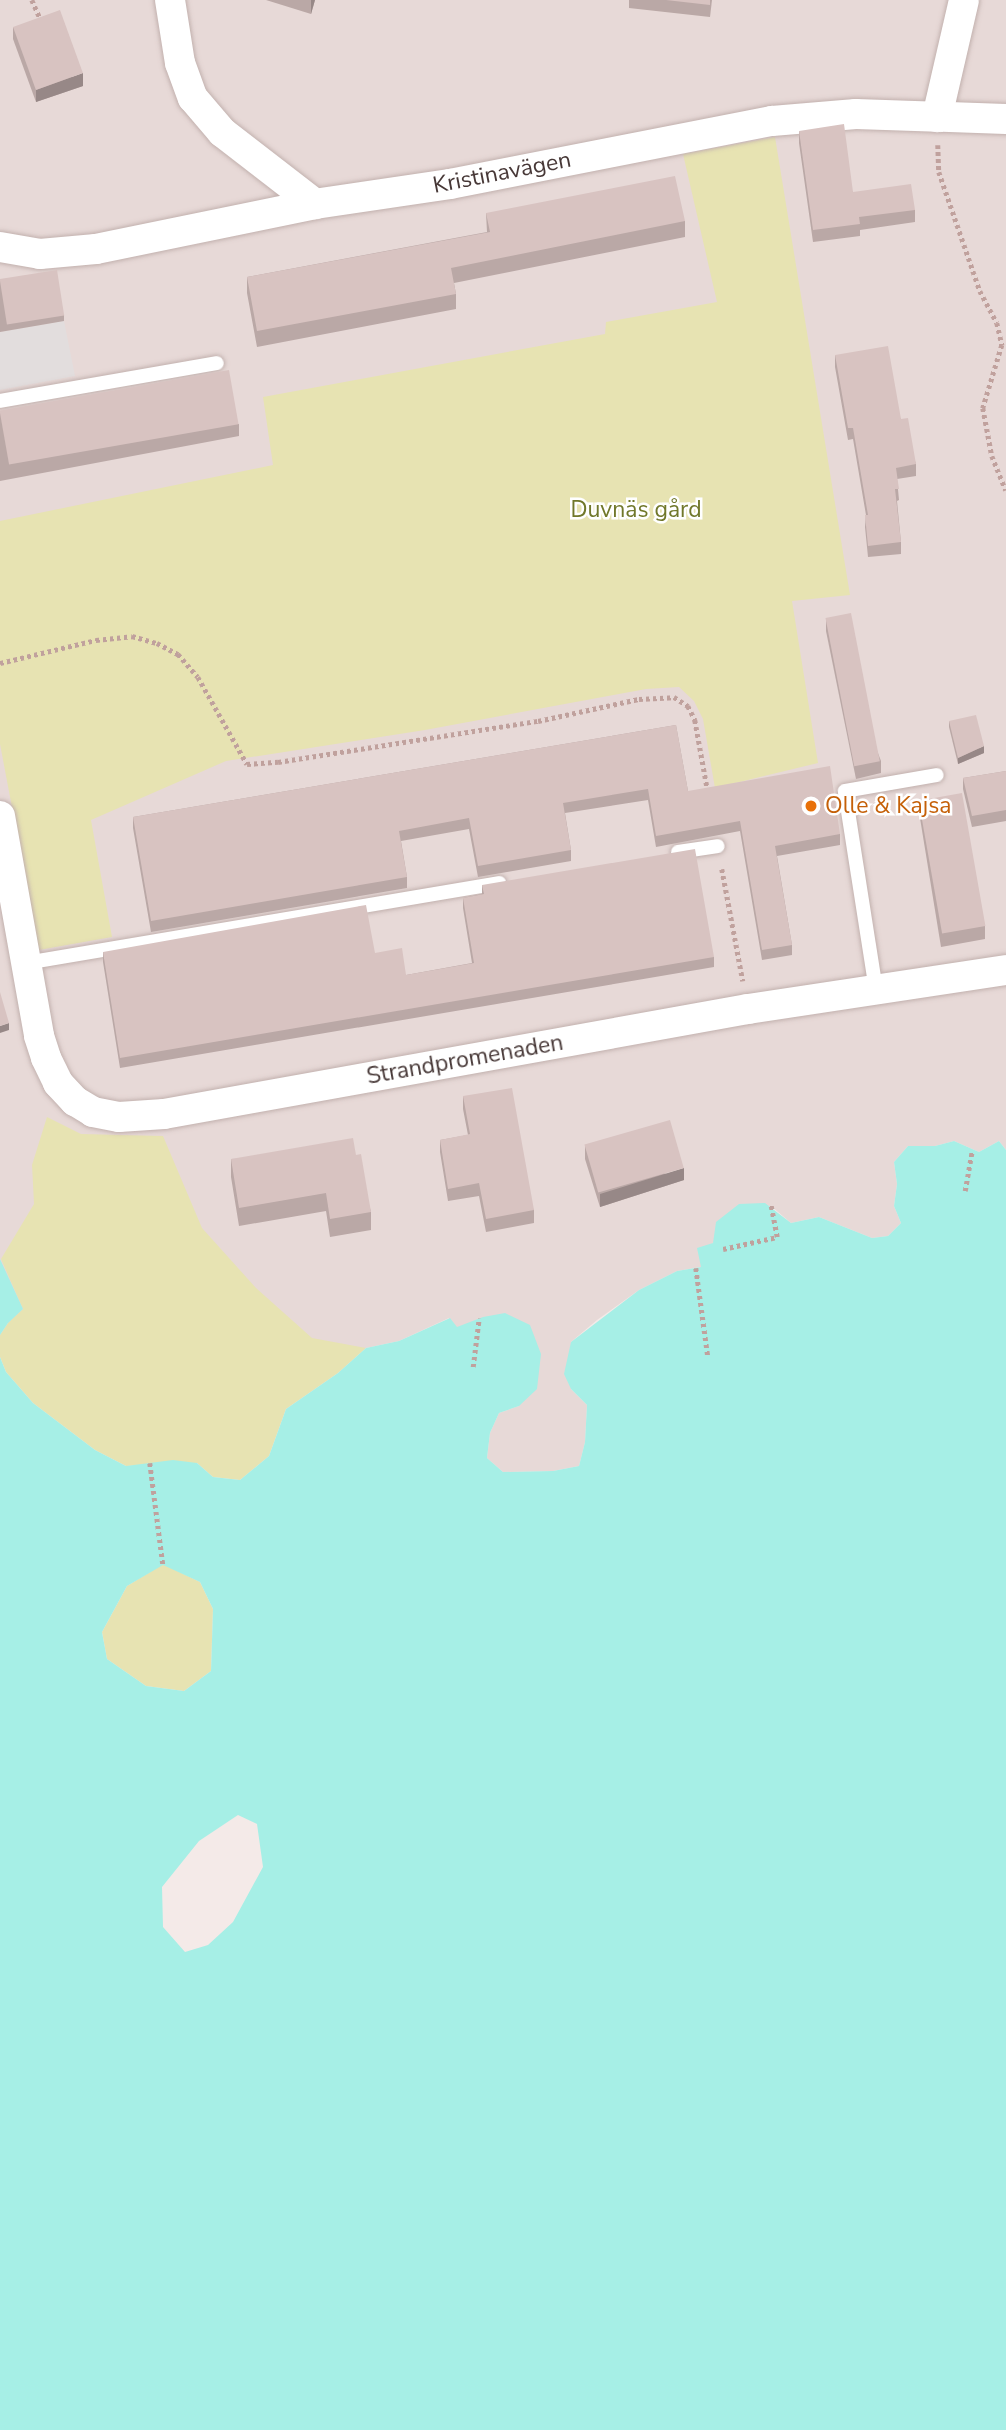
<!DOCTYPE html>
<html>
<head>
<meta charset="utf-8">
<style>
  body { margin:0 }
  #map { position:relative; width:1006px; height:2430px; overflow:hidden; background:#f4eae8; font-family:"Nunito Sans",sans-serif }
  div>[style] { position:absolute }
  .residential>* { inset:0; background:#e7d9d7 }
  .green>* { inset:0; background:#e7e3b2 }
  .parking>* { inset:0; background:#e2dddd }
  .water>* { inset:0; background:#a6efe6 }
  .path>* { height:4.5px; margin-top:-2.25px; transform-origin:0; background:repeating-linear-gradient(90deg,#c0a19d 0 3.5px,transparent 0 7px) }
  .roads { filter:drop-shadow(0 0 2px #c2b1ae) drop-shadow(0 0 2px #c2b1ae) }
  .service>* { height:14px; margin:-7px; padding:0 7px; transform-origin:7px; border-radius:7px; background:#fff }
  .minor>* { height:30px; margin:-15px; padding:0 15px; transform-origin:15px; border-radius:15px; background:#fff }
  .wall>* { inset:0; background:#baa8a6 }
  .shaded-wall>* { inset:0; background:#978887 }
  .building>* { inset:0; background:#d8c3c1; transform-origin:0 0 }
  .dots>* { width:19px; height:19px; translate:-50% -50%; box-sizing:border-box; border:4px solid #fff; border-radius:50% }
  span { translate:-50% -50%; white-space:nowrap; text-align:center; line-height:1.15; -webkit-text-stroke:5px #fff; paint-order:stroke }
  .street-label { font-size:23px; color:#473837 }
  .park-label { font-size:23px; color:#71782b }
  .food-label { font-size:23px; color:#c56008 }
  .left { translate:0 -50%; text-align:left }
</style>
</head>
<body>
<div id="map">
  <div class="residential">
    <i style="clip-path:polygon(0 0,1006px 0,1006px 1150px,999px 1141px,979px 1152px,954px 1141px,935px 1146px,908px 1146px,894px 1162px,897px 1184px,894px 1206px,901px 1223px,888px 1236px,872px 1238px,819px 1217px,791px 1223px,771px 1206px,713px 1243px,701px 1267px,677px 1271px,639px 1290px,597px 1320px,571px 1342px,571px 1389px,587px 1405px,585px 1442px,579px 1466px,553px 1471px,503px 1472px,487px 1458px,490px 1433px,499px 1413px,519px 1406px,449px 1318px,399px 1341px,366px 1348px,0 1357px,0 1335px,8px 1323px,0 1259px)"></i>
  </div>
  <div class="green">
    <i style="clip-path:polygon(775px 137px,850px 595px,792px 601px,818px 763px,715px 788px,703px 719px,694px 701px,679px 687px,646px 689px,425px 730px,226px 761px,91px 820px,112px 937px,39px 950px,0 744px,0 521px,273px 465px,263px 397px,605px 334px,606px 322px,717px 302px,683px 154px)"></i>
    <i style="clip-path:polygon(47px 1117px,81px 1134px,163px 1136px,202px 1228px,256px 1288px,312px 1338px,366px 1348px,338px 1373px,286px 1409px,269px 1456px,240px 1480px,213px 1477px,197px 1463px,126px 1466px,95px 1450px,33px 1403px,6px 1372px,0 1357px,0 1335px,8px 1323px,23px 1309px,1px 1259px,34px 1204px,32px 1165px)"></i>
    <i style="clip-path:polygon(163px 1564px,200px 1582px,213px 1609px,211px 1671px,184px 1691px,146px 1686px,107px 1659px,102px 1632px,127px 1586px)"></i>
  </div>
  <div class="parking">
    <i style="clip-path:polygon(64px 321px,75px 376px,0 390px,0 332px)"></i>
  </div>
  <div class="water">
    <i style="clip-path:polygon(evenodd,954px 1141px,979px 1152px,999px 1141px,1006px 1150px,1006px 2430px,0 2430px,0 1357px,6px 1372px,33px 1403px,95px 1450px,126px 1466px,173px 1460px,197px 1463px,213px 1477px,240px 1480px,269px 1456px,286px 1409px,338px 1373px,366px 1348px,399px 1341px,450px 1318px,457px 1327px,483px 1317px,505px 1313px,530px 1325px,541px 1354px,537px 1389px,519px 1406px,499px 1413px,490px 1433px,487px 1458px,503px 1472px,553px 1471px,579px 1466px,585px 1442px,587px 1405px,571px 1389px,564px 1374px,571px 1342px,639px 1290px,677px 1271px,701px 1267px,697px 1248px,713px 1243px,716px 1222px,739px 1204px,765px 1203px,791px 1223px,819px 1217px,872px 1238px,888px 1236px,901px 1223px,894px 1206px,897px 1184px,894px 1162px,908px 1146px,935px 1146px,954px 1141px,163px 1565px,200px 1582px,213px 1609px,211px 1671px,184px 1691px,146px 1686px,107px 1659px,102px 1632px,127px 1586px,163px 1565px,954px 1141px,238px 1815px,257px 1824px,263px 1867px,233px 1922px,208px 1945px,185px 1952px,163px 1927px,162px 1887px,199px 1841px,238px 1815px)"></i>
    <i style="clip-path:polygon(0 1259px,23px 1309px,8px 1323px,0 1335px)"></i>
  </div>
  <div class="path">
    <i style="left:32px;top:0;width:22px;rotate:66deg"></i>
    <i style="left:938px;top:145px;width:27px;rotate:88deg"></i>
    <i style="left:939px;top:172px;width:126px;rotate:71deg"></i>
    <i style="left:980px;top:291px;width:36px;rotate:62deg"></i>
    <i style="left:997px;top:323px;width:23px;rotate:77deg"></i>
    <i style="left:1002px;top:345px;width:66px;rotate:106.8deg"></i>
    <i style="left:983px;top:408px;width:49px;rotate:79.4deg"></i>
    <i style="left:992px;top:456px;width:37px;rotate:68deg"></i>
    <i style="left:0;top:663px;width:99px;rotate:-13.5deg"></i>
    <i style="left:96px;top:640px;width:36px;rotate:-6deg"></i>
    <i style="left:132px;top:636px;width:26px;rotate:16deg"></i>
    <i style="left:157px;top:643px;width:24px;rotate:28deg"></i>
    <i style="left:178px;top:654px;width:30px;rotate:49deg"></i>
    <i style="left:198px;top:677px;width:100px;rotate:60.6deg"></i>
    <i style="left:247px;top:764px;width:31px;rotate:-4deg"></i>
    <i style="left:278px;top:762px;width:263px;rotate:-9deg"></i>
    <i style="left:538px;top:721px;width:103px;rotate:-12.3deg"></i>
    <i style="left:639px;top:699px;width:35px;rotate:-3deg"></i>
    <i style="left:674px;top:697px;width:17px;rotate:33deg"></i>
    <i style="left:688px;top:706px;width:16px;rotate:63deg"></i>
    <i style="left:695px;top:720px;width:73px;rotate:79.8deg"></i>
    <i style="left:722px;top:869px;width:114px;rotate:79.4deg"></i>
    <i style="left:965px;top:1191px;width:41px;rotate:-80.1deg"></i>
    <i style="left:723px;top:1249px;width:55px;rotate:-12.5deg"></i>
    <i style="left:777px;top:1237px;width:32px;rotate:-101deg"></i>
    <i style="left:696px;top:1268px;width:90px;rotate:82.3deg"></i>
    <i style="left:473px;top:1367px;width:49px;rotate:-83deg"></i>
    <i style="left:150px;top:1463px;width:102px;rotate:82.7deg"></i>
  </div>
  <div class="roads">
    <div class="service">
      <i style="left:0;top:401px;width:220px;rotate:-9.9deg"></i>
      <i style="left:678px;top:852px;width:40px;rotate:-8.5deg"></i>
      <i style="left:26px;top:963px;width:480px;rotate:-9.6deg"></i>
      <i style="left:876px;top:990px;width:201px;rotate:-98.9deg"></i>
      <i style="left:845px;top:791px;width:93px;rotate:-9.9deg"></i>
    </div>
    <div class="minor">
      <i style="left:170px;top:0;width:64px;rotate:81deg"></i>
      <i style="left:180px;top:63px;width:37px;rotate:70deg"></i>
      <i style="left:193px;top:98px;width:45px;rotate:49.5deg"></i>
      <i style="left:222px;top:132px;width:118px;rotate:37.7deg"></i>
      <i style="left:937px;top:117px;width:120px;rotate:-77deg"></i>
      <i style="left:0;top:247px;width:41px;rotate:9.9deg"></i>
      <i style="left:40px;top:254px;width:56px;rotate:-5.1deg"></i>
      <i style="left:96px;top:249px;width:224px;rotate:-11.6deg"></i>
      <i style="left:315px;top:204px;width:136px;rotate:-8.4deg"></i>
      <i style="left:450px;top:184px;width:328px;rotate:-11.1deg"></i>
      <i style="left:772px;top:121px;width:84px;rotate:-4.8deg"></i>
      <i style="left:856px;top:114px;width:150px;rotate:1.9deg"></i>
      <i style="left:0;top:816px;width:223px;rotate:79.9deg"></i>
      <i style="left:39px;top:1036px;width:23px;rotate:72deg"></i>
      <i style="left:46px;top:1058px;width:28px;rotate:64deg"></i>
      <i style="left:58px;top:1083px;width:25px;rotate:47deg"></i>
      <i style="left:75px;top:1101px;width:21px;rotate:31deg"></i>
      <i style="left:93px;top:1112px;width:26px;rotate:11deg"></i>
      <i style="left:119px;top:1117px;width:45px;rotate:-3.8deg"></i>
      <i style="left:164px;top:1114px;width:593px;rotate:-10.19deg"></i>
      <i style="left:748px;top:1009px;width:261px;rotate:-8.6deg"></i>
    </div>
  </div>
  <div class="wall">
    <i style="clip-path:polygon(266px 0,315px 0,311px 14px)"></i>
    <i style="clip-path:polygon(629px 0,712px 0,710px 17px,629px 8px)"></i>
    <i style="clip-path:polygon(13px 27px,83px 86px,36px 102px,13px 39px)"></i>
    <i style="clip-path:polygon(799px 131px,853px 192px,915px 210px,915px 222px,860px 230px,860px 236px,813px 242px,799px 143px)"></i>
    <i style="clip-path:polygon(486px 213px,685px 221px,685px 237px,454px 283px,456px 294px,456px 309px,257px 347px,247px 293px,247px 277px,487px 232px)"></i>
    <i style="clip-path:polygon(0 280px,64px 315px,64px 321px,0 332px)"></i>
    <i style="clip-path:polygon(835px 355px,901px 419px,916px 464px,916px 476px,897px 479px,899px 500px,897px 501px,901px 542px,901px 554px,868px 557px,865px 527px,866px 515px,853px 439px,848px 440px,835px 367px)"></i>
    <i style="clip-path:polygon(0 412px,239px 424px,239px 436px,0 481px)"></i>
    <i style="clip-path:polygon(826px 619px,881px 761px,881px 773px,856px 779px,826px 631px)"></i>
    <i style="clip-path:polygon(949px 721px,984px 753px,958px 764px,949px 727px)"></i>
    <i style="clip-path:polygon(676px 725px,688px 791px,840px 834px,840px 845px,777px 856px,792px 945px,792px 955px,762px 960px,740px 831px,656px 847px,648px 800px,565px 813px,571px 850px,571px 861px,478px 877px,469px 829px,401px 841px,407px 877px,407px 888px,151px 932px,133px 828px,133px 817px)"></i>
    <i style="clip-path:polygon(1006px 771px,1006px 821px,972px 827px,963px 789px,963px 778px)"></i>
    <i style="clip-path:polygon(919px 800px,985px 926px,985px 939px,941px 947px,919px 812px)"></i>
    <i style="clip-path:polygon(482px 885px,714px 957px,714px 967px,120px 1068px,103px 962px,103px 952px,375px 953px,406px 975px,472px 963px,463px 908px,463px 898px,482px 894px)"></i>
    <i style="clip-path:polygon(463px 1096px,534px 1210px,534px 1223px,486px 1232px,479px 1196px,448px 1201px,440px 1152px,440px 1140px,468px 1135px,463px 1109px)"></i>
    <i style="clip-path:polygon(585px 1146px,684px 1180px,600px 1207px,585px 1159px)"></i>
    <i style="clip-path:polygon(356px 1155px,371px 1212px,371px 1230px,330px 1237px,326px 1211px,239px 1226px,231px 1177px,231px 1159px)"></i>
  </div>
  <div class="shaded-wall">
    <i style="clip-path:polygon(311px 0,315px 0,311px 14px)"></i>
    <i style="clip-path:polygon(83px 73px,83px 86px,36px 102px,36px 90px)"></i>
    <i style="clip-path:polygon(984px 746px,984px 753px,958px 764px,958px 758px)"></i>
    <i style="clip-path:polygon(9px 1023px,9px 1030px,0 1033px,0 1026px)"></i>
    <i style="clip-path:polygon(684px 1168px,684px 1180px,600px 1207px,600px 1194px)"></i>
  </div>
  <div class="building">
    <i style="clip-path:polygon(666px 0,710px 0,710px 5px)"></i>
    <i style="left:60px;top:10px;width:67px;height:50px;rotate:70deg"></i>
    <i style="clip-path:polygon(844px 124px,853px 192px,911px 184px,915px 210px,859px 217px,860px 224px,813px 230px,799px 131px)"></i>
    <i style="clip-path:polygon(675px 176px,685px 221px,451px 268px,456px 294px,257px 331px,247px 277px,490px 232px,486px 213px)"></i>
    <i style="left:57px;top:270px;width:46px;height:58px;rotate:81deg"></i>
    <i style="clip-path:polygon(888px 346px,901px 419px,908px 418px,916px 464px,896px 468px,899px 489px,895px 489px,901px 542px,868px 546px,865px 515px,868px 515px,853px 428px,848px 428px,835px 355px)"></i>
    <i style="left:229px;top:370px;width:55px;height:233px;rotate:80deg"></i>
    <i style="left:851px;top:613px;width:151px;height:26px;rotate:79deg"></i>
    <i style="clip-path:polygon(976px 715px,984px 746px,958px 758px,949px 721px)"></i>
    <i style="clip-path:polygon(676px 725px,688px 791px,830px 766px,840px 834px,775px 846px,792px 945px,762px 950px,740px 821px,656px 836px,648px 789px,563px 803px,571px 850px,478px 866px,469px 818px,399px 831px,407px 877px,151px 921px,133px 817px)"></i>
    <i style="clip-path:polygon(1006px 771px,1006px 810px,972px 816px,963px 778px)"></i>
    <i style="left:962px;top:793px;width:135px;height:44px;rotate:80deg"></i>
    <i style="clip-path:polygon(695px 849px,714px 957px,120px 1058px,103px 952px,366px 905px,375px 953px,402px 948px,406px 975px,474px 963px,463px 898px,484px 894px,482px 885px)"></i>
    <i style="clip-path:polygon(0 992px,9px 1023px,0 1026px)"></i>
    <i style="clip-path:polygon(512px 1088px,534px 1210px,486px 1219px,479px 1183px,448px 1189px,440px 1140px,470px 1134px,463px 1096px)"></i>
    <i style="left:670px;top:1120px;width:50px;height:89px;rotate:74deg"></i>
    <i style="clip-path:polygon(353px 1138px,356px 1155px,361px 1154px,371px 1212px,330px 1219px,326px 1193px,239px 1208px,231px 1159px)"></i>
  </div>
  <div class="dots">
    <i style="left:811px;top:806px;background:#e8710a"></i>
  </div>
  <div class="street-label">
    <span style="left:502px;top:173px;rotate:-11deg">Kristinavägen</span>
    <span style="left:465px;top:1060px;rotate:-10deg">Strandpromenaden</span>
  </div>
  <div class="park-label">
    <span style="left:636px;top:510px">Duvnäs gård</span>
  </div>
  <div class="food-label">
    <span class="left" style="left:825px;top:806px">Olle &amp; Kajsa</span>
  </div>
</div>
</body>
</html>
